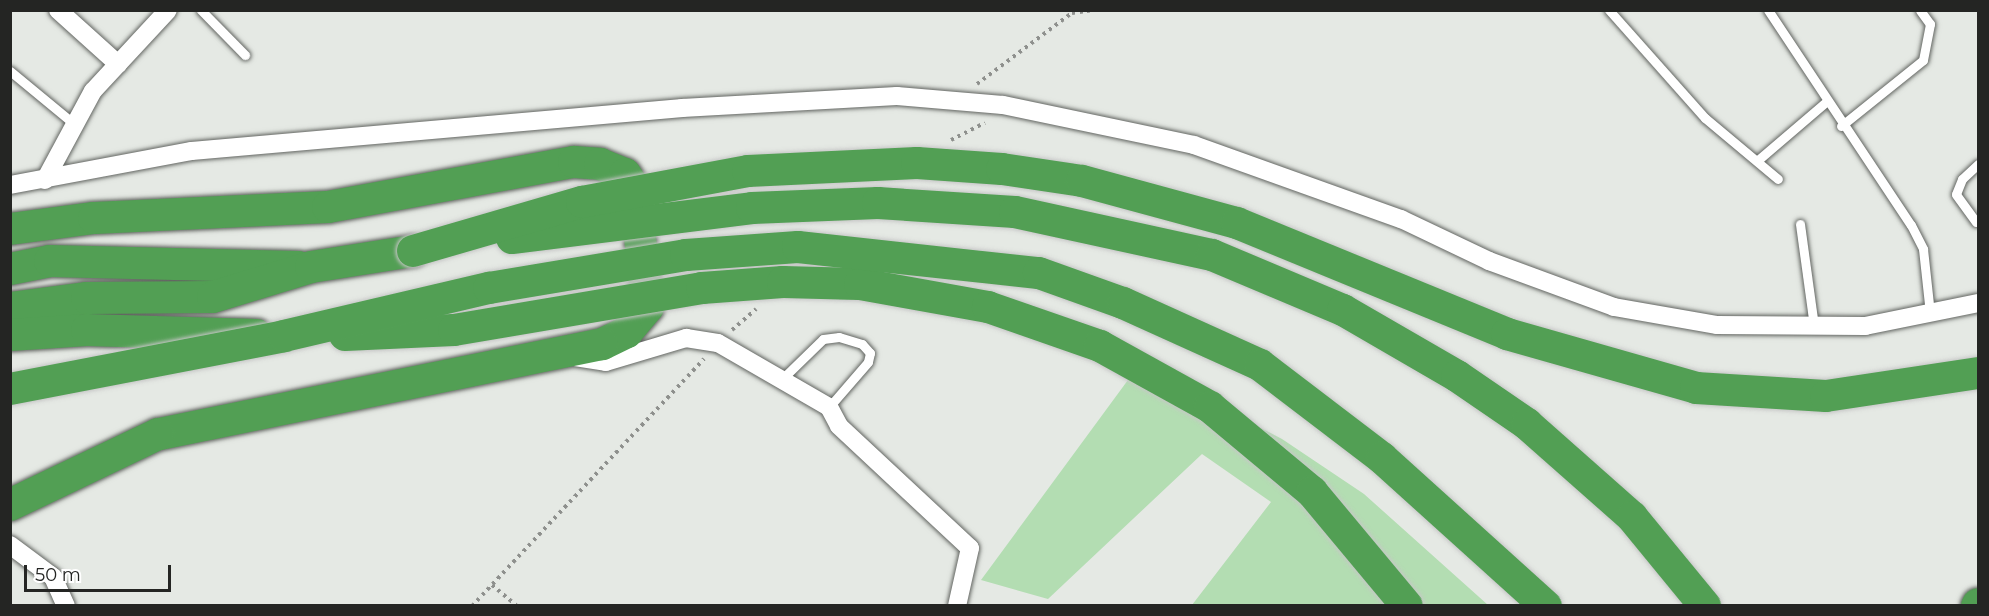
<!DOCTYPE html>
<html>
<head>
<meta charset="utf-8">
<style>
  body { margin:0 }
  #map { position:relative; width:1989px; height:616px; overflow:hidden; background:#e5e9e4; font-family:Montserrat,sans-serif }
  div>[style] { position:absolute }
  .green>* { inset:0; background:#b3ddb2 }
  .path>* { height:4px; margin-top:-2px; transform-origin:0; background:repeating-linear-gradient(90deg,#8e908d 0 3px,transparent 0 7.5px) }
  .roads { filter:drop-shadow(0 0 2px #626561) drop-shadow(0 0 2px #626561) }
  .service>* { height:9px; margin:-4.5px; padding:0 4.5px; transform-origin:4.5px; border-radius:4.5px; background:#fff }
  .minor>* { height:18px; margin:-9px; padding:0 9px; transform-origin:9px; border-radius:9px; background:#fff }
  .motorway>* { height:32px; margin:-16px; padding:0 16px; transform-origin:16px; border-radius:16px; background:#529f54 }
  .bridges { filter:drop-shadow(0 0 2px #c6c6c6) drop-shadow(0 0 2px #c6c6c6) }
  .motorway-bridge>* { height:32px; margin:-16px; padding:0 16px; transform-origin:16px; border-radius:16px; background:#529f54 }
  span { translate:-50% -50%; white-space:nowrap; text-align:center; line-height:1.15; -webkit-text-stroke:4.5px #fff; paint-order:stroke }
  .frame { position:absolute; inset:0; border:12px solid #242523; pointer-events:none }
  .scale { position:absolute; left:24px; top:565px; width:147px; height:27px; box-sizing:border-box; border:3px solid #242523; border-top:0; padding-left:8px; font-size:18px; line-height:21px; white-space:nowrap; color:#242523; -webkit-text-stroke:4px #fff; paint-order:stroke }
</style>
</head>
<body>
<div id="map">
  <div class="green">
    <i style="clip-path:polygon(1139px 365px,1282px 439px,1364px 494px,1488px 605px,1192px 605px,1271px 502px,1202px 454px,1048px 599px,981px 580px)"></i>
  </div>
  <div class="path">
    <i style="left:977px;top:84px;width:119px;rotate:-36.8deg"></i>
    <i style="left:1072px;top:13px;width:22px;rotate:-8deg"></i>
    <i style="left:951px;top:140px;width:38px;rotate:-27deg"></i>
    <i style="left:732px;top:330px;width:32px;rotate:-41deg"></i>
    <i style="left:492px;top:585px;width:33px;rotate:40deg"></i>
    <i style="left:472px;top:606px;width:339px;rotate:-46.8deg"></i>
  </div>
  <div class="roads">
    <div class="service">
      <i style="left:201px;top:10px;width:63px;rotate:45.6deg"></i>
      <i style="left:1609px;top:10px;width:144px;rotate:48.4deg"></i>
      <i style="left:1705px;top:118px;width:95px;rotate:39.9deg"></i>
      <i style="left:1768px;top:10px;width:258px;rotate:56.4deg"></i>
      <i style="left:1911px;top:225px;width:27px;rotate:63deg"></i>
      <i style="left:1923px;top:249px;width:64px;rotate:83.8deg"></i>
      <i style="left:10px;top:71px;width:82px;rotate:39.5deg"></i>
      <i style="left:1841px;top:126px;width:105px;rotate:-38.8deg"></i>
      <i style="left:1923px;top:60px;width:37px;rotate:-79deg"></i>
      <i style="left:1930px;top:24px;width:17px;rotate:-126deg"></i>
      <i style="left:1758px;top:160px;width:89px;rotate:-40.5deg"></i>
      <i style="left:1976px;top:222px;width:34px;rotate:-126deg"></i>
      <i style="left:1956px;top:194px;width:16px;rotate:-68deg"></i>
      <i style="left:1962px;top:179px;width:22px;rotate:-43deg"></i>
      <i style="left:1800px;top:224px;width:103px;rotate:82.2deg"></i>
      <i style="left:782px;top:379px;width:57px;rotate:-44.3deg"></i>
      <i style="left:823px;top:339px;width:16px;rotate:-7deg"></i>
      <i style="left:839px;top:337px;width:24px;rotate:17deg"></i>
      <i style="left:862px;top:344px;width:12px;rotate:48deg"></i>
      <i style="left:870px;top:353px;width:9px;rotate:103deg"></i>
      <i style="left:868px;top:362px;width:60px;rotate:130.9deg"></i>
    </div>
    <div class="minor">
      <i style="left:58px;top:10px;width:81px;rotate:42deg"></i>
      <i style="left:45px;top:180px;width:101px;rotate:-61.7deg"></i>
      <i style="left:93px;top:91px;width:110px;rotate:-47.2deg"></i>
      <i style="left:10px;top:185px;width:185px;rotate:-10.6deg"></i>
      <i style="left:192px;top:151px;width:492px;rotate:-5deg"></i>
      <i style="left:682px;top:108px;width:215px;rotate:-3.2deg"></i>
      <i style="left:897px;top:96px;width:106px;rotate:4.9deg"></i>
      <i style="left:1003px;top:105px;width:195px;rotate:11.8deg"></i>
      <i style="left:1194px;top:145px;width:220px;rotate:19.7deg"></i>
      <i style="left:1401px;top:219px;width:98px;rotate:25.5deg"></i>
      <i style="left:1489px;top:261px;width:133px;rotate:20.2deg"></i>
      <i style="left:1614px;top:307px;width:105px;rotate:9.9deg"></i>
      <i style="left:1717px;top:325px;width:148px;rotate:0.4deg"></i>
      <i style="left:1865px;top:326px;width:115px;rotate:-11.5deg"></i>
      <i style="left:575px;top:357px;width:31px;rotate:9deg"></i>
      <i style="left:606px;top:362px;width:84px;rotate:-16.7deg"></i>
      <i style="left:686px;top:338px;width:32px;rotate:9deg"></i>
      <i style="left:718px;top:343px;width:128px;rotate:30deg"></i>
      <i style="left:829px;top:407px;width:21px;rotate:62deg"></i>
      <i style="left:839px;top:426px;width:179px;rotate:43deg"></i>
      <i style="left:970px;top:548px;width:59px;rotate:102.6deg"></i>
      <i style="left:10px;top:545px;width:54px;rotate:36.7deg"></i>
      <i style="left:53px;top:577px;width:32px;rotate:66deg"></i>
    </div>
    <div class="motorway">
      <i style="left:10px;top:229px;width:85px;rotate:-7.5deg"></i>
      <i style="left:94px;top:218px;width:234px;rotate:-2.7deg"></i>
      <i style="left:328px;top:207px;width:250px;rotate:-10.4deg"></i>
      <i style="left:574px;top:162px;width:26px;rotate:4deg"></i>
      <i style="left:600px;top:164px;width:27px;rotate:22deg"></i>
      <i style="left:625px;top:174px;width:16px;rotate:55deg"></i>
      <i style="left:634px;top:187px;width:121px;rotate:83.3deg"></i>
      <i style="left:648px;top:307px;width:33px;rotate:130deg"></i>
      <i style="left:627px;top:332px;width:28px;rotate:154deg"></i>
      <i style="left:602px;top:344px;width:453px;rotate:168.5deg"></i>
      <i style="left:158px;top:434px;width:164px;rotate:154.4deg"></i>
      <i style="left:10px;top:269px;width:41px;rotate:-11.3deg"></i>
      <i style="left:50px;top:261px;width:248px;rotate:1.4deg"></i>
      <i style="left:10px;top:308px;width:78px;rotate:-7.4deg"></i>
      <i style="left:87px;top:298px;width:126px;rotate:-0.5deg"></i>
      <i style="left:213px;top:297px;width:102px;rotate:-17deg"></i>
      <i style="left:311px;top:267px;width:103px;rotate:-8.9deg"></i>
      <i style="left:10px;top:335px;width:77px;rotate:-3.7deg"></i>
      <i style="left:87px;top:330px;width:170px;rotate:1.7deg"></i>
      <i style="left:1977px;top:606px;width:2px;rotate:-63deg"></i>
    </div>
  </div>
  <div class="bridges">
    <div class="motorway-bridge">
      <i style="left:512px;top:238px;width:242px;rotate:-7.1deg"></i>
      <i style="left:752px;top:208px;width:126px;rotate:-2.3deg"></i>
      <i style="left:878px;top:203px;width:137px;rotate:3.8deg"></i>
      <i style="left:1015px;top:212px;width:202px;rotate:12.3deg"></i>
      <i style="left:1212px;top:255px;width:142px;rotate:22.8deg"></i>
      <i style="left:1343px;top:310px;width:132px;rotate:30.1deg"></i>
      <i style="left:1457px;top:376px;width:85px;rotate:34.4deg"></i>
      <i style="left:1527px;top:424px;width:140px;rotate:41.5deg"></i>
      <i style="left:1632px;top:517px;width:115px;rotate:50.6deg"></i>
      <i style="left:413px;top:251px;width:176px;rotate:-16.2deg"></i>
      <i style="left:582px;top:202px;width:169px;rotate:-10.6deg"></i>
      <i style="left:748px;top:171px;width:169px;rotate:-2.7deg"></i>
      <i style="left:917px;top:163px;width:85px;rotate:4deg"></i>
      <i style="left:1002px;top:169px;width:81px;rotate:8.5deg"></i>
      <i style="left:1082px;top:181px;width:161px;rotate:15.2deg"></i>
      <i style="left:1237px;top:223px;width:292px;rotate:22.3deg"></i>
      <i style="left:1507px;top:334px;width:197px;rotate:15.9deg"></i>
      <i style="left:1696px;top:388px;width:130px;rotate:3.5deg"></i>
      <i style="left:1826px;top:396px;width:154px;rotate:-8.6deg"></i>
      <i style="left:345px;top:335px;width:109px;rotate:-2.6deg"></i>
      <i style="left:454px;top:330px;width:252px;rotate:-9.6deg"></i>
      <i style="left:702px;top:288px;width:81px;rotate:-4.2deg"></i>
      <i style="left:783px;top:282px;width:77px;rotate:1.5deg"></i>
      <i style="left:860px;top:284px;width:130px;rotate:10.2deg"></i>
      <i style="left:988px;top:307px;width:119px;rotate:19.2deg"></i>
      <i style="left:1100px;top:346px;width:126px;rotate:29deg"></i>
      <i style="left:1210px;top:407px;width:133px;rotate:39.8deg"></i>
      <i style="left:1312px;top:492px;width:148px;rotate:50.2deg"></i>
      <i style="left:10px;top:389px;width:279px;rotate:-10.9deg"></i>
      <i style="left:284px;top:336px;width:211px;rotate:-13.2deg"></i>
      <i style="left:489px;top:288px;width:200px;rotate:-9.5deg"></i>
      <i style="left:686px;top:255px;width:112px;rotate:-4.1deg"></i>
      <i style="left:798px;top:247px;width:242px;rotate:6.2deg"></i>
      <i style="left:1039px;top:273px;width:89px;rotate:19.7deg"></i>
      <i style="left:1123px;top:303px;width:150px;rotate:24.3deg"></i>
      <i style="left:1260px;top:365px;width:153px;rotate:37.3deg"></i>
      <i style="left:1382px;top:458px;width:221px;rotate:42.1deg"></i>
    </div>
  </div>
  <div class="frame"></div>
  <div class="scale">50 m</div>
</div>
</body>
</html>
